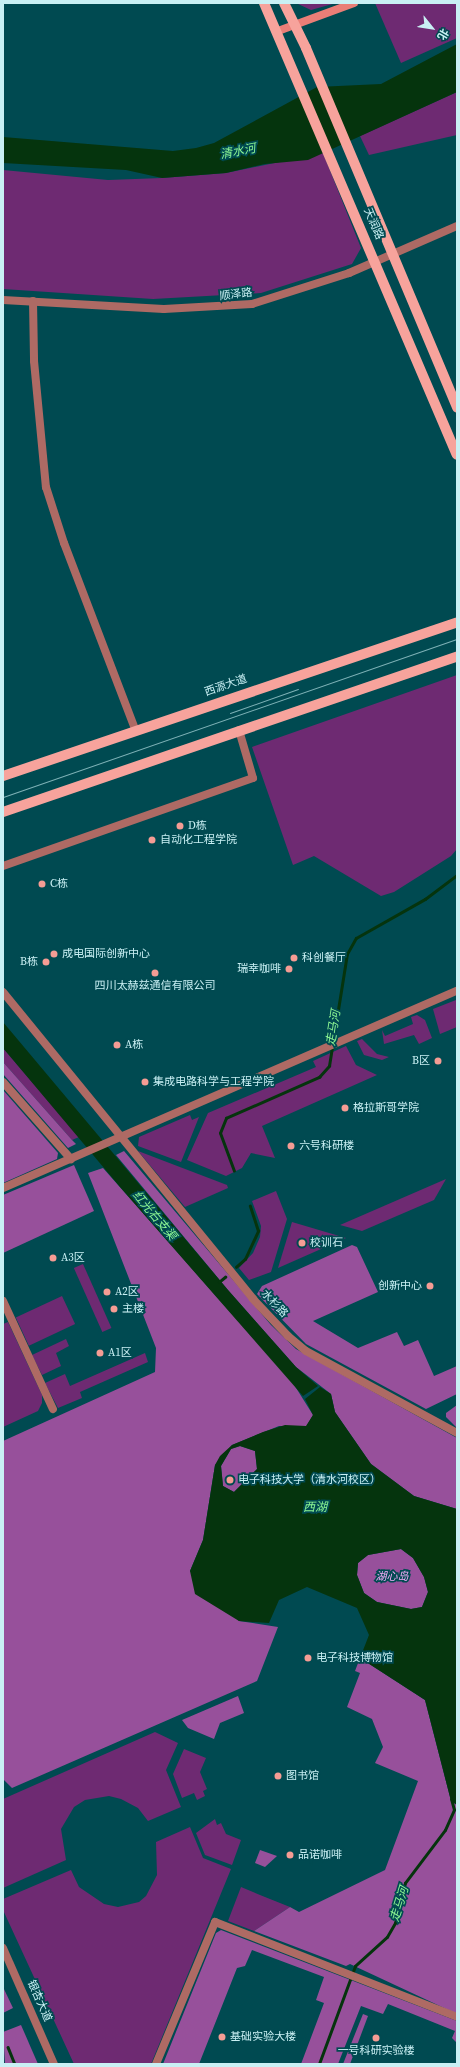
<!DOCTYPE html>
<html>
<head>
<meta charset="utf-8">
<style>
  body { margin:0 }
  #map { position:relative; width:460px; height:2067px; overflow:hidden; background:#004a51; font-family:"Source Serif 4","Noto Sans SC",serif }
  div>[style] { position:absolute }
  .green>* { inset:0; background:#6e2a72; transform-origin:0 0 }
  .forest>* { inset:0; background:#97509b }
  .water>* { inset:0; background:#05340d }
  .stream>* { height:2.5px; margin:-1.25px; padding:0 1.25px; transform-origin:1.25px; border-radius:1.25px; background:#05340d }
  .street>* { height:8px; margin:-4px; padding:0 4px; transform-origin:4px; border-radius:4px; background:#ae6a64 }
  .secondary>* { height:8px; margin:-4px; padding:0 4px; transform-origin:4px; border-radius:4px; background:#ea7e77 }
  .primary>* { height:10px; margin:-5px; padding:0 5px; transform-origin:5px; border-radius:5px; background:#f7a39c }
  .tram>* { height:1px; margin:-0.5px; padding:0 0.5px; transform-origin:0.5px; border-radius:0.5px; background:#7eb2b7 }
  .dots>* { width:11px; height:11px; translate:-50% -50%; box-sizing:border-box; border:2px solid #004a51; border-radius:50% }
  span { translate:-50% -50%; white-space:nowrap; text-align:center; line-height:1.15; -webkit-text-stroke:3.5px #004a51; paint-order:stroke }
  .street-label { font-size:11px; color:#c9f0f4 }
  .poi-label { font-size:11px; color:#c9f0f4 }
  .left { translate:0 -50%; text-align:left }
  .right { translate:-100% -50%; text-align:right }
  .park-label { font-size:11px; color:#f8adfb; font-style:italic }
  .water-label { font-size:12px; color:#8df793; font-style:italic }
  .frame { position:absolute; inset:0; border:4px solid #c9f0f4; pointer-events:none }
  .north { position:absolute; left:412px; top:8px; width:40px; height:40px; -webkit-text-stroke:3px #004a51; paint-order:stroke; rotate:120deg; font-size:11px; font-weight:700; line-height:16px; text-align:center; color:#c9f0f4 }
  .north::after { content:''; display:block; margin:auto; width:14px; height:18px; background:#c9f0f4; clip-path:polygon(50% 0,100% 100%,50% 72%,0 100%) }
</style>
</head>
<body>
<div id="map">
  <div class="green">
    <i style="clip-path:polygon(296px 3px,336px 3px,311px 10px)"></i>
    <i style="clip-path:polygon(375px 3px,457px 3px,457px 38px,401px 63px)"></i>
    <i style="clip-path:polygon(457px 92px,457px 135px,369px 155px,360px 136px)"></i>
    <i style="clip-path:polygon(323px 153px,361px 248px,352px 264px,261px 293px,153px 299px,3px 289px,3px 170px,108px 180px,162px 178px,226px 173px)"></i>
    <i style="clip-path:polygon(457px 675px,457px 849px,451px 856px,394px 892px,381px 896px,314px 856px,293px 865px,252px 747px)"></i>
    <i style="clip-path:polygon(456px 1000px,457px 1027px,440px 1034px,433px 1009px)"></i>
    <i style="clip-path:polygon(417px 1015px,425px 1020px,432px 1038px,419px 1044px,414px 1035px,384px 1044px,382px 1030px,385px 1036px,413px 1024px,411px 1017px)"></i>
    <i style="clip-path:polygon(362px 1039px,377px 1054px,389px 1057px,382px 1060px,364px 1055px,357px 1041px)"></i>
    <i style="clip-path:polygon(346px 1046px,356px 1065px,377px 1075px,262px 1126px,275px 1158px,251px 1153px,242px 1168px,226px 1176px,187px 1160px,208px 1113px,316px 1067px,313px 1061px)"></i>
    <i style="clip-path:polygon(3px 1048px,79px 1137px,72px 1140px,3px 1062px)"></i>
    <i style="clip-path:polygon(190px 1115px,192px 1120px,199px 1117px,181px 1162px,138px 1146px,139px 1137px)"></i>
    <i style="clip-path:polygon(138px 1151px,227px 1185px,228px 1188px,185px 1207px)"></i>
    <i style="clip-path:polygon(446px 1179px,434px 1200px,362px 1231px,340px 1225px)"></i>
    <i style="clip-path:polygon(276px 1191px,287px 1219px,271px 1272px,249px 1280px,239px 1268px,253px 1253px,260px 1237px,261px 1226px,252px 1201px)"></i>
    <i style="clip-path:polygon(292px 1222px,346px 1238px,278px 1268px)"></i>
    <i style="left:83px;top:1264px;width:70px;height:10px;rotate:66deg"></i>
    <i style="left:62px;top:1296px;width:31px;height:51px;rotate:65deg"></i>
    <i style="clip-path:polygon(8px 1322px,42px 1395px,42px 1403px,38px 1411px,3px 1427px,3px 1324px)"></i>
    <i style="clip-path:polygon(66px 1339px,69px 1346px,56px 1353px,61px 1366px,42px 1375px,32px 1355px)"></i>
    <i style="clip-path:polygon(145px 1353px,148px 1362px,80px 1392px,82px 1398px,58px 1408px,45px 1383px,65px 1374px,70px 1386px)"></i>
    <i style="clip-path:polygon(155px 1732px,178px 1743px,166px 1770px,181px 1807px,148px 1821px,138px 1808px,121px 1799px,109px 1796px,85px 1800px,74px 1807px,61px 1829px,66px 1860px,3px 1888px,3px 1799px)"></i>
    <i style="clip-path:polygon(184px 1749px,206px 1758px,200px 1772px,207px 1789px,203px 1791px,205px 1796px,197px 1800px,194px 1793px,182px 1798px,173px 1774px)"></i>
    <i style="clip-path:polygon(215px 1819px,217px 1825px,221px 1823px,226px 1834px,241px 1840px,232px 1865px,205px 1855px,196px 1833px)"></i>
    <i style="clip-path:polygon(190px 1827px,203px 1858px,231px 1869px,151px 2064px,74px 2064px,3px 1910px,3px 1899px,71px 1870px,79px 1887px,104px 1904px,118px 1907px,139px 1902px,146px 1896px,157px 1875px,156px 1842px)"></i>
    <i style="clip-path:polygon(241px 1887px,260px 1895px,290px 1907px,254px 1931px,228px 1921px)"></i>
  </div>
  <div class="forest">
    <i style="clip-path:polygon(3px 1062px,72px 1140px,76px 1144px,68px 1148px,3px 1074px)"></i>
    <i style="clip-path:polygon(3px 1090px,58px 1153px,57px 1159px,3px 1183px)"></i>
    <i style="clip-path:polygon(124px 1151px,271px 1325px,296px 1349px,457px 1438px,457px 1509px,414px 1496px,371px 1464px,335px 1412px,331px 1394px,296px 1367px,228px 1290px,116px 1155px)"></i>
    <i style="clip-path:polygon(74px 1165px,94px 1211px,3px 1253px,3px 1195px)"></i>
    <i style="clip-path:polygon(103px 1168px,293px 1383px,313px 1415px,306px 1427px,279px 1426px,232px 1445px,215px 1465px,203px 1540px,190px 1571px,239px 1621px,278px 1627px,257px 1681px,12px 1788px,3px 1779px,3px 1441px,155px 1372px,156px 1348px,88px 1173px)"></i>
    <i style="clip-path:polygon(352px 1245px,357px 1247px,378px 1292px,313px 1321px,358px 1348px,397px 1332px,404px 1346px,418px 1340px,434px 1376px,457px 1366px,457px 1394px,426px 1409px,306px 1344px,257px 1294px,262px 1286px)"></i>
    <i style="clip-path:polygon(457px 1405px,457px 1428px,446px 1417px,446px 1413px)"></i>
    <i style="clip-path:polygon(240px 1446px,255px 1451px,257px 1469px,234px 1492px,223px 1486px,221px 1466px,231px 1449px)"></i>
    <i style="clip-path:polygon(401px 1549px,413px 1558px,424px 1577px,428px 1592px,422px 1607px,411px 1609px,377px 1602px,364px 1593px,357px 1575px,358px 1563px,368px 1555px)"></i>
    <i style="clip-path:polygon(360px 1658px,425px 1700px,451px 1801px,457px 1805px,457px 2014px,350px 1964px,346px 1966px,254px 1931px,290px 1907px,299px 1912px,385px 1870px,418px 1781px,375px 1763px,383px 1747px,372px 1719px,347px 1707px,360px 1673px,355px 1671px)"></i>
    <i style="clip-path:polygon(238px 1696px,244px 1713px,220px 1723px,214px 1739px,188px 1728px,182px 1720px)"></i>
    <i style="clip-path:polygon(260px 1850px,277px 1856px,265px 1867px,255px 1863px)"></i>
    <i style="clip-path:polygon(221px 1930px,457px 2021px,457px 2043px,452px 2038px,455px 2031px,388px 2004px,383px 2014px,361px 2006px,338px 2064px,301px 2064px,324px 2003px,316px 2000px,324px 1977px,252px 1950px,245px 1966px,237px 1968px,199px 2064px,163px 2064px,216px 1933px)"></i>
    <i style="clip-path:polygon(3px 1987px,13px 2008px,3px 2013px)"></i>
    <i style="clip-path:polygon(363px 2014px,368px 2016px,350px 2064px,343px 2064px)"></i>
    <i style="clip-path:polygon(21px 2025px,38px 2064px,5px 2064px,3px 2032px)"></i>
  </div>
  <div class="water">
    <i style="clip-path:polygon(457px 44px,457px 92px,308px 160px,265px 164px,226px 173px,162px 178px,126px 170px,3px 163px,3px 137px,173px 151px,196px 148px,214px 143px,317px 87px,381px 84px)"></i>
    <i style="clip-path:polygon(3px 1022px,228px 1290px,296px 1367px,318px 1386px,303px 1396px,120px 1187px,3px 1048px)"></i>
    <i style="clip-path:polygon(evenodd,320px 1387px,331px 1394px,335px 1412px,371px 1464px,414px 1496px,457px 1509px,457px 1805px,451px 1801px,425px 1700px,360px 1658px,369px 1635px,357px 1608px,307px 1587px,279px 1600px,269px 1623px,239px 1621px,195px 1594px,190px 1571px,203px 1540px,215px 1465px,220px 1456px,232px 1445px,263px 1432px,285px 1425px,306px 1426px,313px 1415px,305px 1399px,320px 1387px,240px 1446px,255px 1451px,257px 1469px,234px 1492px,223px 1486px,221px 1466px,231px 1449px,240px 1446px,320px 1387px,401px 1549px,413px 1558px,424px 1577px,428px 1592px,422px 1607px,411px 1609px,377px 1602px,364px 1593px,357px 1575px,358px 1563px,368px 1555px,401px 1549px)"></i>
  </div>
  <div class="stream">
    <i style="left:234px;top:1171px;width:40px;rotate:-110.2deg"></i>
    <i style="left:220px;top:1133px;width:16px;rotate:-68deg"></i>
    <i style="left:226px;top:1118px;width:102px;rotate:-23.8deg"></i>
    <i style="left:319px;top:1077px;width:15px;rotate:-48deg"></i>
    <i style="left:329px;top:1066px;width:113px;rotate:-80.9deg"></i>
    <i style="left:347px;top:954px;width:18px;rotate:-61deg"></i>
    <i style="left:356px;top:938px;width:79px;rotate:-29.5deg"></i>
    <i style="left:425px;top:899px;width:40px;rotate:-37deg"></i>
    <i style="left:236px;top:1267px;width:12px;rotate:-42deg"></i>
    <i style="left:245px;top:1259px;width:31px;rotate:-65deg"></i>
    <i style="left:258px;top:1231px;width:26px;rotate:-108deg"></i>
    <i style="left:219px;top:1282px;width:8px;rotate:-40deg"></i>
    <i style="left:8px;top:2047px;width:18px;rotate:68deg"></i>
    <i style="left:319px;top:2064px;width:104px;rotate:-69.8deg"></i>
    <i style="left:355px;top:1966px;width:43px;rotate:-42.2deg"></i>
    <i style="left:387px;top:1937px;width:16px;rotate:-60deg"></i>
    <i style="left:395px;top:1923px;width:41px;rotate:-76deg"></i>
    <i style="left:405px;top:1883px;width:66px;rotate:-53deg"></i>
    <i style="left:445px;top:1830px;width:22px;rotate:-66deg"></i>
    <i style="left:454px;top:1810px;width:11px;rotate:-105deg"></i>
  </div>
  <div class="street">
    <i style="left:3px;top:300px;width:161px;rotate:3.2deg"></i>
    <i style="left:164px;top:309px;width:88px;rotate:-3.3deg"></i>
    <i style="left:252px;top:304px;width:102px;rotate:-17.7deg"></i>
    <i style="left:349px;top:273px;width:118px;rotate:-23.5deg"></i>
    <i style="left:33px;top:301px;width:60px;rotate:89deg"></i>
    <i style="left:34px;top:361px;width:127px;rotate:84.6deg"></i>
    <i style="left:46px;top:487px;width:59px;rotate:72.2deg"></i>
    <i style="left:64px;top:543px;width:199px;rotate:69.1deg"></i>
    <i style="left:3px;top:866px;width:265px;rotate:-19.4deg"></i>
    <i style="left:253px;top:778px;width:50px;rotate:-106.3deg"></i>
    <i style="left:3px;top:992px;width:396px;rotate:50.8deg"></i>
    <i style="left:253px;top:1299px;width:51px;rotate:46.6deg"></i>
    <i style="left:288px;top:1336px;width:23px;rotate:40deg"></i>
    <i style="left:306px;top:1351px;width:172px;rotate:28.5deg"></i>
    <i style="left:3px;top:1082px;width:103px;rotate:48.6deg"></i>
    <i style="left:3px;top:1188px;width:495px;rotate:-23.5deg"></i>
    <i style="left:3px;top:1301px;width:119px;rotate:65.2deg"></i>
    <i style="left:3px;top:1948px;width:127px;rotate:66.3deg"></i>
    <i style="left:156px;top:2064px;width:154px;rotate:-67.4deg"></i>
    <i style="left:215px;top:1922px;width:260px;rotate:21.4deg"></i>
  </div>
  <div class="secondary">
    <i style="left:278px;top:31px;width:81px;rotate:-20.2deg"></i>
  </div>
  <div class="primary">
    <i style="left:264px;top:3px;width:491px;rotate:66.9deg"></i>
    <i style="left:284px;top:3px;width:50px;rotate:63.9deg"></i>
    <i style="left:306px;top:48px;width:390px;rotate:67.2deg"></i>
    <i style="left:3px;top:776px;width:479px;rotate:-18.7deg"></i>
    <i style="left:3px;top:812px;width:480px;rotate:-18.9deg"></i>
  </div>
  <div class="tram">
    <i style="left:230px;top:713px;width:72px;rotate:-19.4deg"></i>
    <i style="left:3px;top:797px;width:481px;rotate:-19.2deg"></i>
  </div>
  <div class="dots">
    <i style="left:180px;top:826px;background:#f59c94"></i>
    <i style="left:152px;top:840px;background:#f59c94"></i>
    <i style="left:42px;top:884px;background:#f59c94"></i>
    <i style="left:54px;top:954px;background:#f59c94"></i>
    <i style="left:294px;top:958px;background:#f59c94"></i>
    <i style="left:46px;top:962px;background:#f59c94"></i>
    <i style="left:289px;top:969px;background:#f59c94"></i>
    <i style="left:155px;top:973px;background:#f59c94"></i>
    <i style="left:117px;top:1045px;background:#f59c94"></i>
    <i style="left:438px;top:1061px;background:#f59c94"></i>
    <i style="left:145px;top:1082px;background:#f59c94"></i>
    <i style="left:345px;top:1108px;background:#f59c94"></i>
    <i style="left:291px;top:1146px;background:#f59c94"></i>
    <i style="left:302px;top:1243px;background:#f59c94"></i>
    <i style="left:53px;top:1258px;background:#f59c94"></i>
    <i style="left:430px;top:1286px;background:#f59c94"></i>
    <i style="left:107px;top:1292px;background:#f59c94"></i>
    <i style="left:114px;top:1309px;background:#f59c94"></i>
    <i style="left:100px;top:1353px;background:#f59c94"></i>
    <i style="left:230px;top:1480px;background:#f59c94"></i>
    <i style="left:308px;top:1658px;background:#f59c94"></i>
    <i style="left:278px;top:1776px;background:#f59c94"></i>
    <i style="left:290px;top:1855px;background:#f59c94"></i>
    <i style="left:222px;top:2037px;background:#f59c94"></i>
    <i style="left:376px;top:2038px;background:#f59c94"></i>
  </div>
  <div class="street-label">
    <span style="left:373px;top:224px;rotate:67deg">天润路</span>
    <span style="left:236px;top:295px;rotate:-7deg">顺泽路</span>
    <span style="left:226px;top:686px;rotate:-19deg">西源大道</span>
    <span style="left:274px;top:1304px;rotate:47deg">水杉路</span>
    <span style="left:39px;top:2001px;rotate:66deg">银杏大道</span>
  </div>
  <div class="poi-label">
    <span class="left" style="left:188px;top:826px">D栋</span>
    <span class="left" style="left:160px;top:840px">自动化工程学院</span>
    <span class="left" style="left:50px;top:884px">C栋</span>
    <span class="left" style="left:62px;top:954px">成电国际创新中心</span>
    <span class="left" style="left:302px;top:958px">科创餐厅</span>
    <span class="right" style="left:38px;top:962px">B栋</span>
    <span class="right" style="left:281px;top:969px">瑞幸咖啡</span>
    <span style="left:155px;top:986px">四川太赫兹通信有限公司</span>
    <span class="left" style="left:125px;top:1045px">A栋</span>
    <span class="right" style="left:430px;top:1061px">B区</span>
    <span class="left" style="left:153px;top:1082px">集成电路科学与工程学院</span>
    <span class="left" style="left:353px;top:1108px">格拉斯哥学院</span>
    <span class="left" style="left:299px;top:1146px">六号科研楼</span>
    <span class="left" style="left:310px;top:1243px">校训石</span>
    <span class="left" style="left:61px;top:1258px">A3区</span>
    <span class="right" style="left:422px;top:1286px">创新中心</span>
    <span class="left" style="left:115px;top:1292px">A2区</span>
    <span class="left" style="left:122px;top:1309px">主楼</span>
    <span class="left" style="left:108px;top:1353px">A1区</span>
    <span class="left" style="left:238px;top:1480px">电子科技大学（清水河校区）</span>
    <span class="left" style="left:316px;top:1658px">电子科技博物馆</span>
    <span class="left" style="left:286px;top:1776px">图书馆</span>
    <span class="left" style="left:298px;top:1855px">品诺咖啡</span>
    <span class="left" style="left:230px;top:2037px">基础实验大楼</span>
    <span style="left:376px;top:2051px">一号科研实验楼</span>
  </div>
  <div class="park-label">
    <span style="left:392px;top:1577px">湖心岛</span>
  </div>
  <div class="water-label">
    <span style="left:238px;top:152px;rotate:-11deg">清水河</span>
    <span style="left:334px;top:1028px;rotate:-81deg">走马河</span>
    <span style="left:154px;top:1216px;rotate:50deg">红光右支渠</span>
    <span style="left:315px;top:1508px">西湖</span>
    <span style="left:400px;top:1904px;rotate:-73deg">走马河</span>
  </div>
  <div class="frame"></div>
  <div class="north">北</div>
</div>
</body>
</html>
